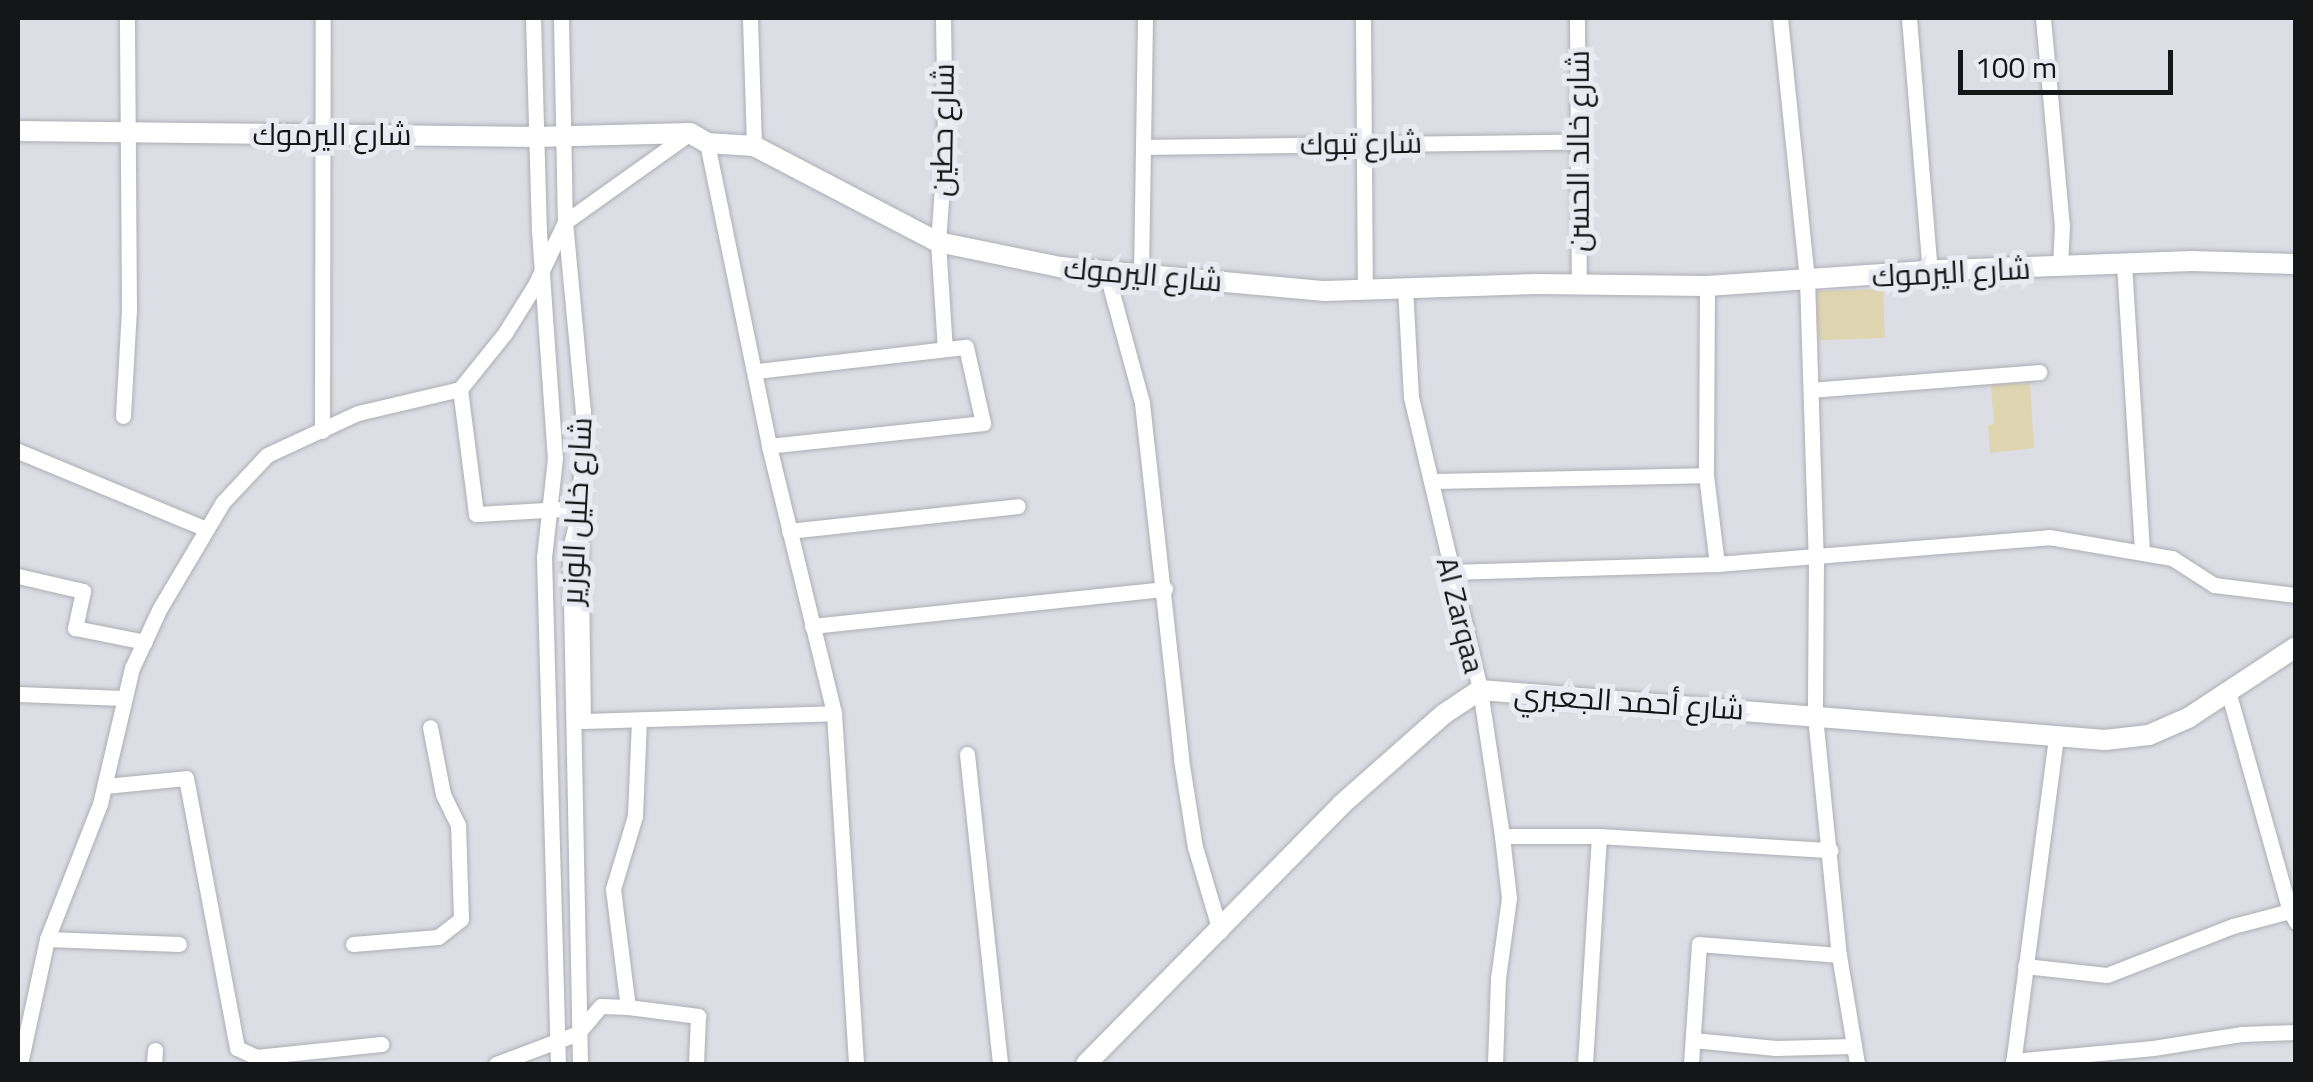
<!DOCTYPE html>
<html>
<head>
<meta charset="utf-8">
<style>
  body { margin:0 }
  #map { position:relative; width:2313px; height:1082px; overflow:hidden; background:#dddee5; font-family:"Titillium Web",Cairo,sans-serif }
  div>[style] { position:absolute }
  .sand>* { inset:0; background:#dfd5b0; transform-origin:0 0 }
  .roads { filter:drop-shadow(0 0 2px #adadb4) drop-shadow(0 0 2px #adadb4) }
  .minor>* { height:15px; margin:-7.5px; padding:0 7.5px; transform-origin:7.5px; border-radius:7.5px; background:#fff }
  .tertiary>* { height:20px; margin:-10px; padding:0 10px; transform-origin:10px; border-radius:10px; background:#fff }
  span { translate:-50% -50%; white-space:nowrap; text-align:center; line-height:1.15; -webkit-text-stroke:10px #eaebf2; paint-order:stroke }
  .street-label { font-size:30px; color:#151618 }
  .frame { position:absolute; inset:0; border:20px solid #151618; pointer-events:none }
  .scale { position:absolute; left:1958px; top:50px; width:215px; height:45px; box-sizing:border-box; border:5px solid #151618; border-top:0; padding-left:12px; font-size:30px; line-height:35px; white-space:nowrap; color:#151618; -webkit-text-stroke:8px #eaebf2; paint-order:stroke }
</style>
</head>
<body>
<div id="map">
  <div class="sand">
    <i style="left:1883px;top:289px;width:49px;height:66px;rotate:88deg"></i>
    <i style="clip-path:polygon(2030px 383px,2034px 448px,1990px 453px,1988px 425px,1994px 424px,1991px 385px)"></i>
  </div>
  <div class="roads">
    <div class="minor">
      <i style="left:533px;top:18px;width:213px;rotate:88.4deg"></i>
      <i style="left:539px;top:231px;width:228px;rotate:86deg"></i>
      <i style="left:555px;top:458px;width:100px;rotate:96.3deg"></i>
      <i style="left:544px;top:557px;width:507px;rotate:88.42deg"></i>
      <i style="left:561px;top:18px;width:204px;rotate:88.9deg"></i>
      <i style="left:565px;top:222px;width:190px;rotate:84.6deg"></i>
      <i style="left:583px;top:411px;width:97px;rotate:91.8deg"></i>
      <i style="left:580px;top:508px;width:41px;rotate:104deg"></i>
      <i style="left:570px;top:548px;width:516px;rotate:88.89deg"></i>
      <i style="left:750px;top:18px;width:128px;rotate:88.2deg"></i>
      <i style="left:943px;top:18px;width:127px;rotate:89.1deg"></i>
      <i style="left:945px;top:145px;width:97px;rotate:94.1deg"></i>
      <i style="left:938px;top:242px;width:107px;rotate:86.3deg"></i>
      <i style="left:1363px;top:18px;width:271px;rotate:89.6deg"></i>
      <i style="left:1577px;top:18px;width:267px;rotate:89.6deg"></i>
      <i style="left:1780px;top:18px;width:262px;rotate:84.1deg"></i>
      <i style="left:1807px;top:279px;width:279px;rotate:88.2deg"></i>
      <i style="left:1816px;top:558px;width:158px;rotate:90.4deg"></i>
      <i style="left:1815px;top:716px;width:240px;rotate:84.3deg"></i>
      <i style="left:1839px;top:955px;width:110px;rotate:80.6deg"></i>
      <i style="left:1909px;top:18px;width:254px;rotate:85.3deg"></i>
      <i style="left:2043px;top:18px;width:208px;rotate:84.8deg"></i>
      <i style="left:2062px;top:225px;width:42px;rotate:92.7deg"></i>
      <i style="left:707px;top:143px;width:309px;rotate:78.4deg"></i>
      <i style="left:769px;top:446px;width:275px;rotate:76.3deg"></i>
      <i style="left:834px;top:713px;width:352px;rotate:86.4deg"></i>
      <i style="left:1144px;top:147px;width:433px;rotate:-0.7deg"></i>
      <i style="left:2124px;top:264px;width:288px;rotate:86.4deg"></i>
      <i style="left:1106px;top:271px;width:137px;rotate:74.7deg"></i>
      <i style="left:1142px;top:403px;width:358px;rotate:83.7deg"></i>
      <i style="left:1181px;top:759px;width:89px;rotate:81deg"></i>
      <i style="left:1195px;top:847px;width:88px;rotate:73.4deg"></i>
      <i style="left:1141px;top:274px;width:256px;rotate:-89.1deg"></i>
      <i style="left:1707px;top:286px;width:189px;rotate:90.3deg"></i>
      <i style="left:1706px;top:475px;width:90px;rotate:83deg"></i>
      <i style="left:1405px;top:287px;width:110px;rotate:86.9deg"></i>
      <i style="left:1411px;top:397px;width:301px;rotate:76.7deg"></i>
      <i style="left:1480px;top:690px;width:148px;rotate:81.4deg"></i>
      <i style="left:1502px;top:836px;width:62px;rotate:83.6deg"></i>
      <i style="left:1509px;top:898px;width:81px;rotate:97.8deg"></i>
      <i style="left:1498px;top:978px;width:86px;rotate:92deg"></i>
      <i style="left:757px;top:371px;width:210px;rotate:-6.6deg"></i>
      <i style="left:966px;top:347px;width:78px;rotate:77.4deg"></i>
      <i style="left:983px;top:423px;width:215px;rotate:173.9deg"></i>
      <i style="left:460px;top:389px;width:126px;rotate:82.7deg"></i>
      <i style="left:476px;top:514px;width:104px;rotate:-3.3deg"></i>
      <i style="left:580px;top:508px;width:213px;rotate:89.2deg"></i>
      <i style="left:583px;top:721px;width:251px;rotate:-1.8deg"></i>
      <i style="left:1811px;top:390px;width:229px;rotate:-4.5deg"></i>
      <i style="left:123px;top:416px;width:106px;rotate:-86.8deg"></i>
      <i style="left:129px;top:310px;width:292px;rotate:-90.4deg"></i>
      <i style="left:322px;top:431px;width:413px;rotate:-89.9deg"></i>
      <i style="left:18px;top:451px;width:204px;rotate:22.5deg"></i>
      <i style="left:1431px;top:481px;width:275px;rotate:-1.2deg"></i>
      <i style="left:789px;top:531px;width:230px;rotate:-6.2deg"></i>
      <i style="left:1449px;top:572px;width:268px;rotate:-1.7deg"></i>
      <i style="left:1717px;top:564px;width:333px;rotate:-4.6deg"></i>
      <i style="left:2049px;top:537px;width:125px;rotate:9.7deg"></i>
      <i style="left:2172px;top:558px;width:50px;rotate:32.7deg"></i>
      <i style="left:2214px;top:585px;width:83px;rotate:7deg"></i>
      <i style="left:18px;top:576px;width:67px;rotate:13deg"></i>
      <i style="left:83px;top:591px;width:38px;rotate:102deg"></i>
      <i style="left:75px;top:628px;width:71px;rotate:11.3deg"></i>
      <i style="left:812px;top:626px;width:355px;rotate:-6deg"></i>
      <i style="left:2228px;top:691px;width:229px;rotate:74.3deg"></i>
      <i style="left:18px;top:694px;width:105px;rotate:2.2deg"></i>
      <i style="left:639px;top:720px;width:96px;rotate:92.4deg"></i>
      <i style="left:635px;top:816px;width:76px;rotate:106.8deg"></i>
      <i style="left:613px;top:889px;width:119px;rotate:82.8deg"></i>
      <i style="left:628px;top:1007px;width:71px;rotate:7.3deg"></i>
      <i style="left:698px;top:1016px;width:48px;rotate:92.4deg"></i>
      <i style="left:967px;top:754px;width:312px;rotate:83.9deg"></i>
      <i style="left:105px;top:786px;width:81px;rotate:-5.6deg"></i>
      <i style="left:186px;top:778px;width:275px;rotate:79.3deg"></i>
      <i style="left:237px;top:1048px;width:21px;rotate:25deg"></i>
      <i style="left:256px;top:1057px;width:126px;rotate:-5.9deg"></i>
      <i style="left:1502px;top:836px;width:97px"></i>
      <i style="left:1599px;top:836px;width:232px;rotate:3.5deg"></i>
      <i style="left:47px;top:939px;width:132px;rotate:2.2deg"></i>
      <i style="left:353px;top:944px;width:85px;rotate:-4.7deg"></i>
      <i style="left:438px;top:937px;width:29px;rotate:-38deg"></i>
      <i style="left:461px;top:919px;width:94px;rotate:-91.8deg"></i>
      <i style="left:458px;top:825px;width:34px;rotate:-116deg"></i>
      <i style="left:443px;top:794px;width:68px;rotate:-101deg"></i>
      <i style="left:2025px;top:966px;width:82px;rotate:6.3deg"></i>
      <i style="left:2107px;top:975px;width:135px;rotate:-21.3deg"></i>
      <i style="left:2233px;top:926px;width:59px;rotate:-14.7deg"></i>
      <i style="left:2290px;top:911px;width:13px;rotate:61deg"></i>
      <i style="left:1693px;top:1040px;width:83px;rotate:5.5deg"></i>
      <i style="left:1776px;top:1048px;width:78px;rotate:-1.5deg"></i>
      <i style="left:2013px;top:1061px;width:141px;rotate:-5.3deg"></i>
      <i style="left:2153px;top:1048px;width:89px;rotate:-9deg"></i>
      <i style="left:2241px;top:1034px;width:55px;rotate:-2.1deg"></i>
      <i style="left:20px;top:1064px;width:128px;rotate:-77.8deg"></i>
      <i style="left:47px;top:939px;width:145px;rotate:-68.6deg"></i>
      <i style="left:100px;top:804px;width:140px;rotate:-76.8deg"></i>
      <i style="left:132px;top:668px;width:66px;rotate:-65deg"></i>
      <i style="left:160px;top:608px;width:123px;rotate:-59.3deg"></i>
      <i style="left:223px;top:502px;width:64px;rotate:-46.9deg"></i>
      <i style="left:267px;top:455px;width:100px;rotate:-24.8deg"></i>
      <i style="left:358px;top:413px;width:105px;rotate:-13.2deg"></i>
      <i style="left:460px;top:389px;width:72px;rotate:-51.2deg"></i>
      <i style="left:505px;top:333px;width:57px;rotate:-58deg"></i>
      <i style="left:535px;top:285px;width:70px;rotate:-64.5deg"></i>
      <i style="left:565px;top:222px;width:153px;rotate:-35.5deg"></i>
      <i style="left:154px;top:1064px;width:14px;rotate:-86deg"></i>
      <i style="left:496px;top:1064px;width:88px;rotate:-20.7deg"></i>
      <i style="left:578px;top:1033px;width:35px;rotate:-50deg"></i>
      <i style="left:601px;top:1006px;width:27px;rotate:2deg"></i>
      <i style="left:1585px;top:1064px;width:228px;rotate:-86.5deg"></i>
      <i style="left:1691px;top:1064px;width:120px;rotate:-86.2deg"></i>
      <i style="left:1699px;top:944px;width:140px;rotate:4.5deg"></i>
      <i style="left:2013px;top:1064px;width:329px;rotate:-82.5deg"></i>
    </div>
    <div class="tertiary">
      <i style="left:18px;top:131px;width:518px;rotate:0.66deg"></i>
      <i style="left:536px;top:137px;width:154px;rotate:-1.5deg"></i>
      <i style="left:690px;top:133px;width:20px;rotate:30deg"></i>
      <i style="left:707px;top:143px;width:47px;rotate:3.7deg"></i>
      <i style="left:754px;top:146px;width:208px;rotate:27.6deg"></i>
      <i style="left:938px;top:242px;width:125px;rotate:11.6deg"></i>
      <i style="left:1060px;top:267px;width:266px;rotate:5.2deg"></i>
      <i style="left:1325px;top:291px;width:211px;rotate:-1.9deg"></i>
      <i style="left:1536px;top:284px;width:171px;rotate:0.7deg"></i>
      <i style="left:1707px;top:286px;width:238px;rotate:-3.9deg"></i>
      <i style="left:1944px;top:270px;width:248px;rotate:-2.1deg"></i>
      <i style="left:2192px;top:261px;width:104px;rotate:1.7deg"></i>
      <i style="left:1086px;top:1064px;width:363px;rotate:-45.4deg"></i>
      <i style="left:1341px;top:805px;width:137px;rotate:-41.5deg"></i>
      <i style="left:1444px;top:714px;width:43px;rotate:-33.7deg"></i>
      <i style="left:1480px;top:690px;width:627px;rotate:4.57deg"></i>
      <i style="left:2105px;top:740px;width:44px;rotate:-6.5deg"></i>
      <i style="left:2149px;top:735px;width:43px;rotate:-23.6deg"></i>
      <i style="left:2188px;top:718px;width:129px;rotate:-33.3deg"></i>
    </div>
  </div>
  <div class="street-label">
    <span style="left:942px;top:130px;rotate:-89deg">شارع حطين</span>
    <span style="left:332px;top:134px">شارع اليرموك</span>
    <span style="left:1361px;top:143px;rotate:-1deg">شارع تبوك</span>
    <span style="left:1578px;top:151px;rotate:-90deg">شارع خالد الحسن</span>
    <span style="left:1951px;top:272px;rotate:-3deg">شارع اليرموك</span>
    <span style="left:1143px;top:274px;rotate:5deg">شارع اليرموك</span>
    <span style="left:576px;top:511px;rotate:-87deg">شارع خليل الوزير</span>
    <span style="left:1461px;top:615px;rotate:76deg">Al Zarqaa</span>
    <span style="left:1629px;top:701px;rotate:4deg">شارع أحمد الجعبري</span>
  </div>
  <div class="frame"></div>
  <div class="scale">100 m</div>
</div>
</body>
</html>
